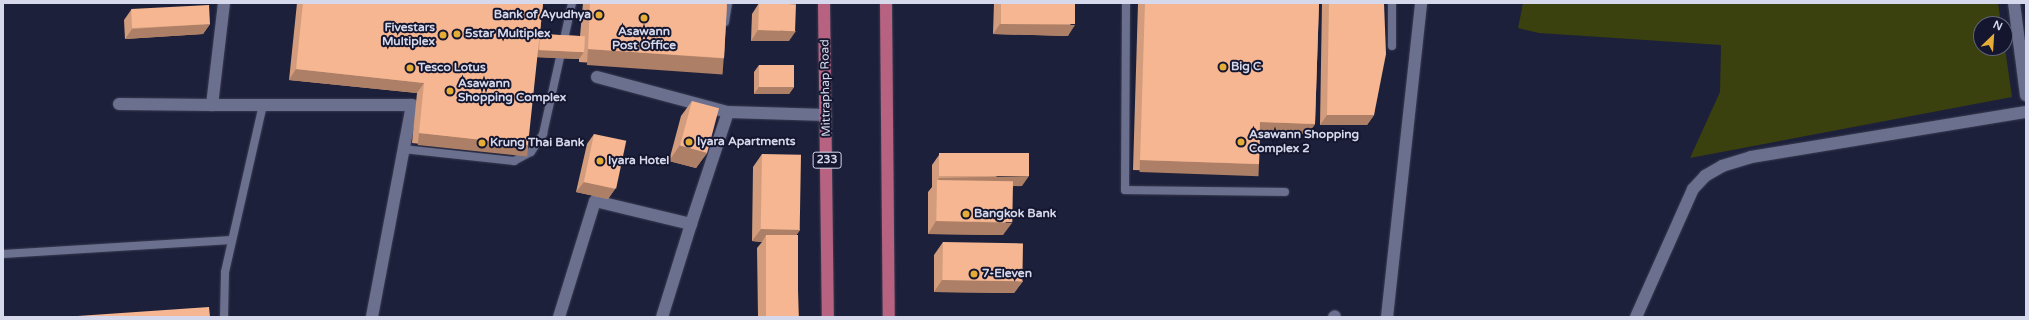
<!DOCTYPE html>
<html>
<head>
<meta charset="utf-8">
<style>
  body { margin:0 }
  #map { position:relative; width:2029px; height:320px; overflow:hidden; background:#1d203a; font-family:"Varela Round",sans-serif }
  div>[style] { position:absolute }
  .green>* { inset:0; background:#3a400e }
  .roads { filter:drop-shadow(0 0 1px #393b51) drop-shadow(0 0 1px #393b51) }
  .service>* { height:8px; margin:-4px; padding:0 4px; transform-origin:4px; border-radius:4px; background:#6b708f }
  .minor>* { height:12px; margin:-6px; padding:0 6px; transform-origin:6px; border-radius:6px; background:#6b708f }
  .primary>* { height:12px; margin:-6px; padding:0 6px; transform-origin:6px; border-radius:6px; background:#b66280 }
  .wall>* { inset:0; background:#d39d7d }
  .shaded-wall>* { inset:0; background:#ac7f66; transform-origin:0 0 }
  .building>* { inset:0; background:#f5b691; transform-origin:0 0 }
  .dots>* { width:11px; height:11px; translate:-50% -50%; box-sizing:border-box; border:2px solid #14162f; border-radius:50% }
  span { translate:-50% -50%; white-space:nowrap; text-align:center; line-height:1.15; -webkit-text-stroke:4px #14162f; paint-order:stroke }
  .shield-label span { padding:1px 3px; background:#14162f; border:1px solid; border-radius:3px; -webkit-text-stroke-width:0 }
  .shield-label { font-size:11px; color:#d6d9eb; font-weight:700 }
  .poi-label { font-size:12px; color:#d6d9eb; font-weight:700 }
  .right { translate:-100% -50%; text-align:right }
  .left { translate:0 -50%; text-align:left }
  .street-label { font-size:12px; color:#d6d9eb }
  .frame { position:absolute; inset:0; border:4px solid #d6d9eb; pointer-events:none }
  .north { position:absolute; left:1973px; top:16px; width:40px; height:40px; box-sizing:border-box; background:#14162f; border:1px solid #62647a; border-radius:50%; rotate:25deg; font-size:11px; font-weight:700; line-height:16px; text-align:center; color:#d6d9eb }
  .north::after { content:''; display:block; margin:auto; width:14px; height:18px; background:#e5ad35; clip-path:polygon(50% 0,100% 100%,50% 72%,0 100%) }
</style>
</head>
<body>
<div id="map">
  <div class="green">
    <i style="clip-path:polygon(1523px 3px,1998px 3px,2001px 24px,1981px 24px,1981px 48px,2005px 48px,2012px 97px,1690px 158px,1720px 92px,1721px 45px,1539px 33px,1518px 28px)"></i>
  </div>
  <div class="roads">
    <div class="service">
      <i style="left:1126px;top:3px;width:187px;rotate:90.3deg"></i>
      <i style="left:1125px;top:190px;width:160px;rotate:0.7deg"></i>
      <i style="left:725px;top:22px;width:19px;rotate:-81deg"></i>
      <i style="left:1392px;top:46px;width:43px;rotate:-90deg"></i>
      <i style="left:403px;top:149px;width:112px;rotate:6.2deg"></i>
      <i style="left:514px;top:161px;width:19px;rotate:-28deg"></i>
      <i style="left:531px;top:152px;width:22px;rotate:-56deg"></i>
      <i style="left:543px;top:134px;width:134px;rotate:-77.5deg"></i>
      <i style="left:3px;top:254px;width:229px;rotate:-3.5deg"></i>
      <i style="left:224px;top:317px;width:45px;rotate:-88.7deg"></i>
      <i style="left:225px;top:272px;width:171px;rotate:-77.2deg"></i>
    </div>
    <div class="minor">
      <i style="left:224px;top:3px;width:103px;rotate:96.7deg"></i>
      <i style="left:212px;top:105px;width:200px"></i>
      <i style="left:412px;top:105px;width:216px;rotate:100.7deg"></i>
      <i style="left:2014px;top:3px;width:93px;rotate:82.6deg"></i>
      <i style="left:597px;top:77px;width:136px;rotate:15deg"></i>
      <i style="left:728px;top:112px;width:98px;rotate:1.8deg"></i>
      <i style="left:119px;top:104px;width:93px;rotate:0.6deg"></i>
      <i style="left:691px;top:224px;width:118px;rotate:-71.7deg"></i>
      <i style="left:559px;top:317px;width:121px;rotate:-72.8deg"></i>
      <i style="left:595px;top:201px;width:99px;rotate:13.5deg"></i>
      <i style="left:691px;top:224px;width:97px;rotate:107.3deg"></i>
      <i style="left:1334px;top:317px;width:1px;rotate:-45deg"></i>
      <i style="left:1387px;top:317px;width:316px;rotate:-83.8deg"></i>
      <i style="left:1636px;top:317px;width:140px;rotate:-66deg"></i>
      <i style="left:1693px;top:189px;width:18px;rotate:-47deg"></i>
      <i style="left:1705px;top:176px;width:20px;rotate:-30deg"></i>
      <i style="left:1722px;top:166px;width:30px;rotate:-17deg"></i>
      <i style="left:1751px;top:157px;width:279px;rotate:-9.3deg"></i>
    </div>
    <div class="primary">
      <i style="left:824px;top:3px;width:314px;rotate:89.3deg"></i>
      <i style="left:886px;top:3px;width:314px;rotate:89.5deg"></i>
    </div>
  </div>
  <div class="wall">
    <i style="clip-path:polygon(297px 3px,543px 3px,540px 34px,580px 36px,583px 3px,727px 3px,724px 58px,715px 71px,579px 62px,579px 59px,537px 57px,521px 155px,412px 143px,417px 93px,289px 80px)"></i>
    <i style="clip-path:polygon(759px 3px,789px 41px,751px 41px,752px 14px)"></i>
    <i style="clip-path:polygon(994px 3px,1075px 3px,1068px 36px,993px 34px)"></i>
    <i style="clip-path:polygon(1138px 3px,1319px 3px,1315px 124px,1308px 134px,1260px 132px,1259px 164px,1252px 174px,1133px 170px)"></i>
    <i style="clip-path:polygon(1322px 3px,1384px 3px,1374px 115px,1367px 125px,1320px 125px)"></i>
    <i style="clip-path:polygon(131px 10px,210px 24px,203px 34px,125px 39px,124px 20px)"></i>
    <i style="clip-path:polygon(759px 65px,794px 87px,789px 94px,754px 94px,754px 72px)"></i>
    <i style="clip-path:polygon(692px 101px,707px 153px,696px 168px,669px 161px,681px 116px)"></i>
    <i style="clip-path:polygon(594px 134px,615px 189px,608px 199px,576px 192px,587px 144px)"></i>
    <i style="clip-path:polygon(762px 154px,800px 230px,796px 235px,799px 317px,758px 317px,757px 248px,762px 242px,752px 241px,753px 167px)"></i>
    <i style="clip-path:polygon(939px 155px,1022px 186px,1013px 186px,1003px 235px,928px 234px,928px 192px,932px 187px,932px 165px)"></i>
    <i style="clip-path:polygon(943px 242px,1023px 281px,1014px 293px,934px 292px,934px 255px)"></i>
  </div>
  <div class="shaded-wall">
    <i style="clip-path:polygon(210px 24px,203px 34px,125px 39px,132px 29px)"></i>
    <i style="clip-path:polygon(1000px 24px,1075px 25px,1068px 36px,993px 34px)"></i>
    <i style="clip-path:polygon(758px 30px,796px 31px,789px 41px,751px 41px)"></i>
    <i style="left:588px;top:49px;width:136px;height:16px;rotate:4deg"></i>
    <i style="clip-path:polygon(536px 50px,584px 52px,579px 59px,531px 57px)"></i>
    <i style="clip-path:polygon(296px 69px,424px 83px,417px 93px,289px 80px)"></i>
    <i style="clip-path:polygon(759px 87px,794px 87px,789px 94px,754px 94px)"></i>
    <i style="clip-path:polygon(1327px 115px,1374px 115px,1367px 125px,1320px 125px)"></i>
    <i style="clip-path:polygon(1260px 122px,1315px 124px,1308px 134px,1253px 132px)"></i>
    <i style="left:419px;top:133px;width:110px;height:12px;rotate:6deg"></i>
    <i style="clip-path:polygon(680px 145px,707px 153px,696px 168px,669px 161px)"></i>
    <i style="left:1140px;top:160px;width:119px;height:12px;rotate:2deg"></i>
    <i style="clip-path:polygon(1029px 176px,1022px 186px,937px 188px,937px 182px,939px 178px)"></i>
    <i style="clip-path:polygon(584px 182px,615px 189px,608px 199px,576px 192px)"></i>
    <i style="clip-path:polygon(936px 221px,1012px 223px,1003px 235px,928px 234px)"></i>
    <i style="clip-path:polygon(761px 229px,800px 230px,792px 242px,766px 235px,762px 242px,752px 241px)"></i>
    <i style="clip-path:polygon(942px 280px,1023px 281px,1014px 293px,934px 292px)"></i>
  </div>
  <div class="building">
    <i style="clip-path:polygon(303px 3px,543px 3px,528px 145px,419px 133px,424px 83px,296px 69px)"></i>
    <i style="clip-path:polygon(590px 3px,727px 3px,724px 58px,588px 49px)"></i>
    <i style="left:759px;top:3px;width:37px;height:27px;rotate:2deg"></i>
    <i style="left:1001px;top:3px;width:74px;height:21px"></i>
    <i style="clip-path:polygon(1145px 3px,1319px 3px,1315px 124px,1260px 122px,1259px 164px,1140px 160px)"></i>
    <i style="clip-path:polygon(1329px 3px,1384px 3px,1386px 54px,1374px 115px,1327px 115px)"></i>
    <i style="left:209px;top:5px;width:19px;height:78px;rotate:87deg"></i>
    <i style="left:540px;top:34px;width:45px;height:16px;rotate:3deg"></i>
    <i style="left:759px;top:65px;width:35px;height:22px"></i>
    <i style="left:692px;top:101px;width:28px;height:46px;rotate:15deg"></i>
    <i style="left:594px;top:134px;width:33px;height:49px;rotate:12deg"></i>
    <i style="left:1029px;top:153px;width:23px;height:90px;rotate:90deg"></i>
    <i style="left:762px;top:154px;width:39px;height:75px;rotate:1deg"></i>
    <i style="left:937px;top:180px;width:76px;height:41px;rotate:1deg"></i>
    <i style="left:766px;top:235px;width:32px;height:82px"></i>
    <i style="left:943px;top:242px;width:80px;height:38px;rotate:1deg"></i>
    <i style="clip-path:polygon(209px 307px,210px 317px,63px 317px)"></i>
  </div>
  <div class="dots">
    <i style="left:599px;top:15px;background:#e5ad35"></i>
    <i style="left:644px;top:18px;background:#e5ad35"></i>
    <i style="left:457px;top:34px;background:#e5ad35"></i>
    <i style="left:443px;top:35px;background:#e5ad35"></i>
    <i style="left:1223px;top:67px;background:#e5ad35"></i>
    <i style="left:410px;top:68px;background:#e5ad35"></i>
    <i style="left:450px;top:91px;background:#e5ad35"></i>
    <i style="left:689px;top:142px;background:#e5ad35"></i>
    <i style="left:1241px;top:142px;background:#e5ad35"></i>
    <i style="left:482px;top:143px;background:#e5ad35"></i>
    <i style="left:600px;top:161px;background:#e5ad35"></i>
    <i style="left:966px;top:214px;background:#e5ad35"></i>
    <i style="left:974px;top:274px;background:#e5ad35"></i>
  </div>
  <div class="shield-label">
    <span style="left:827px;top:160px">233</span>
  </div>
  <div class="poi-label">
    <span class="right" style="left:591px;top:15px">Bank of Ayudhya</span>
    <span class="right" style="left:435px;top:35px">Fivestars<br>Multiplex</span>
    <span style="left:644px;top:39px">Asawann<br>Post Office</span>
    <span class="left" style="left:465px;top:34px">5star Multiplex</span>
    <span class="left" style="left:1231px;top:67px">Big C</span>
    <span class="left" style="left:418px;top:68px">Tesco Lotus</span>
    <span class="left" style="left:458px;top:91px">Asawann<br>Shopping Complex</span>
    <span class="left" style="left:1249px;top:142px">Asawann Shopping<br>Complex 2</span>
    <span class="left" style="left:697px;top:142px">Iyara Apartments</span>
    <span class="left" style="left:490px;top:143px">Krung Thai Bank</span>
    <span class="left" style="left:608px;top:161px">Iyara Hotel</span>
    <span class="left" style="left:974px;top:214px">Bangkok Bank</span>
    <span class="left" style="left:982px;top:274px">7-Eleven</span>
  </div>
  <div class="street-label">
    <span style="left:826px;top:88px;rotate:-91deg">Mittraphap Road</span>
  </div>
  <div class="frame"></div>
  <div class="north">N</div>
</div>
</body>
</html>
